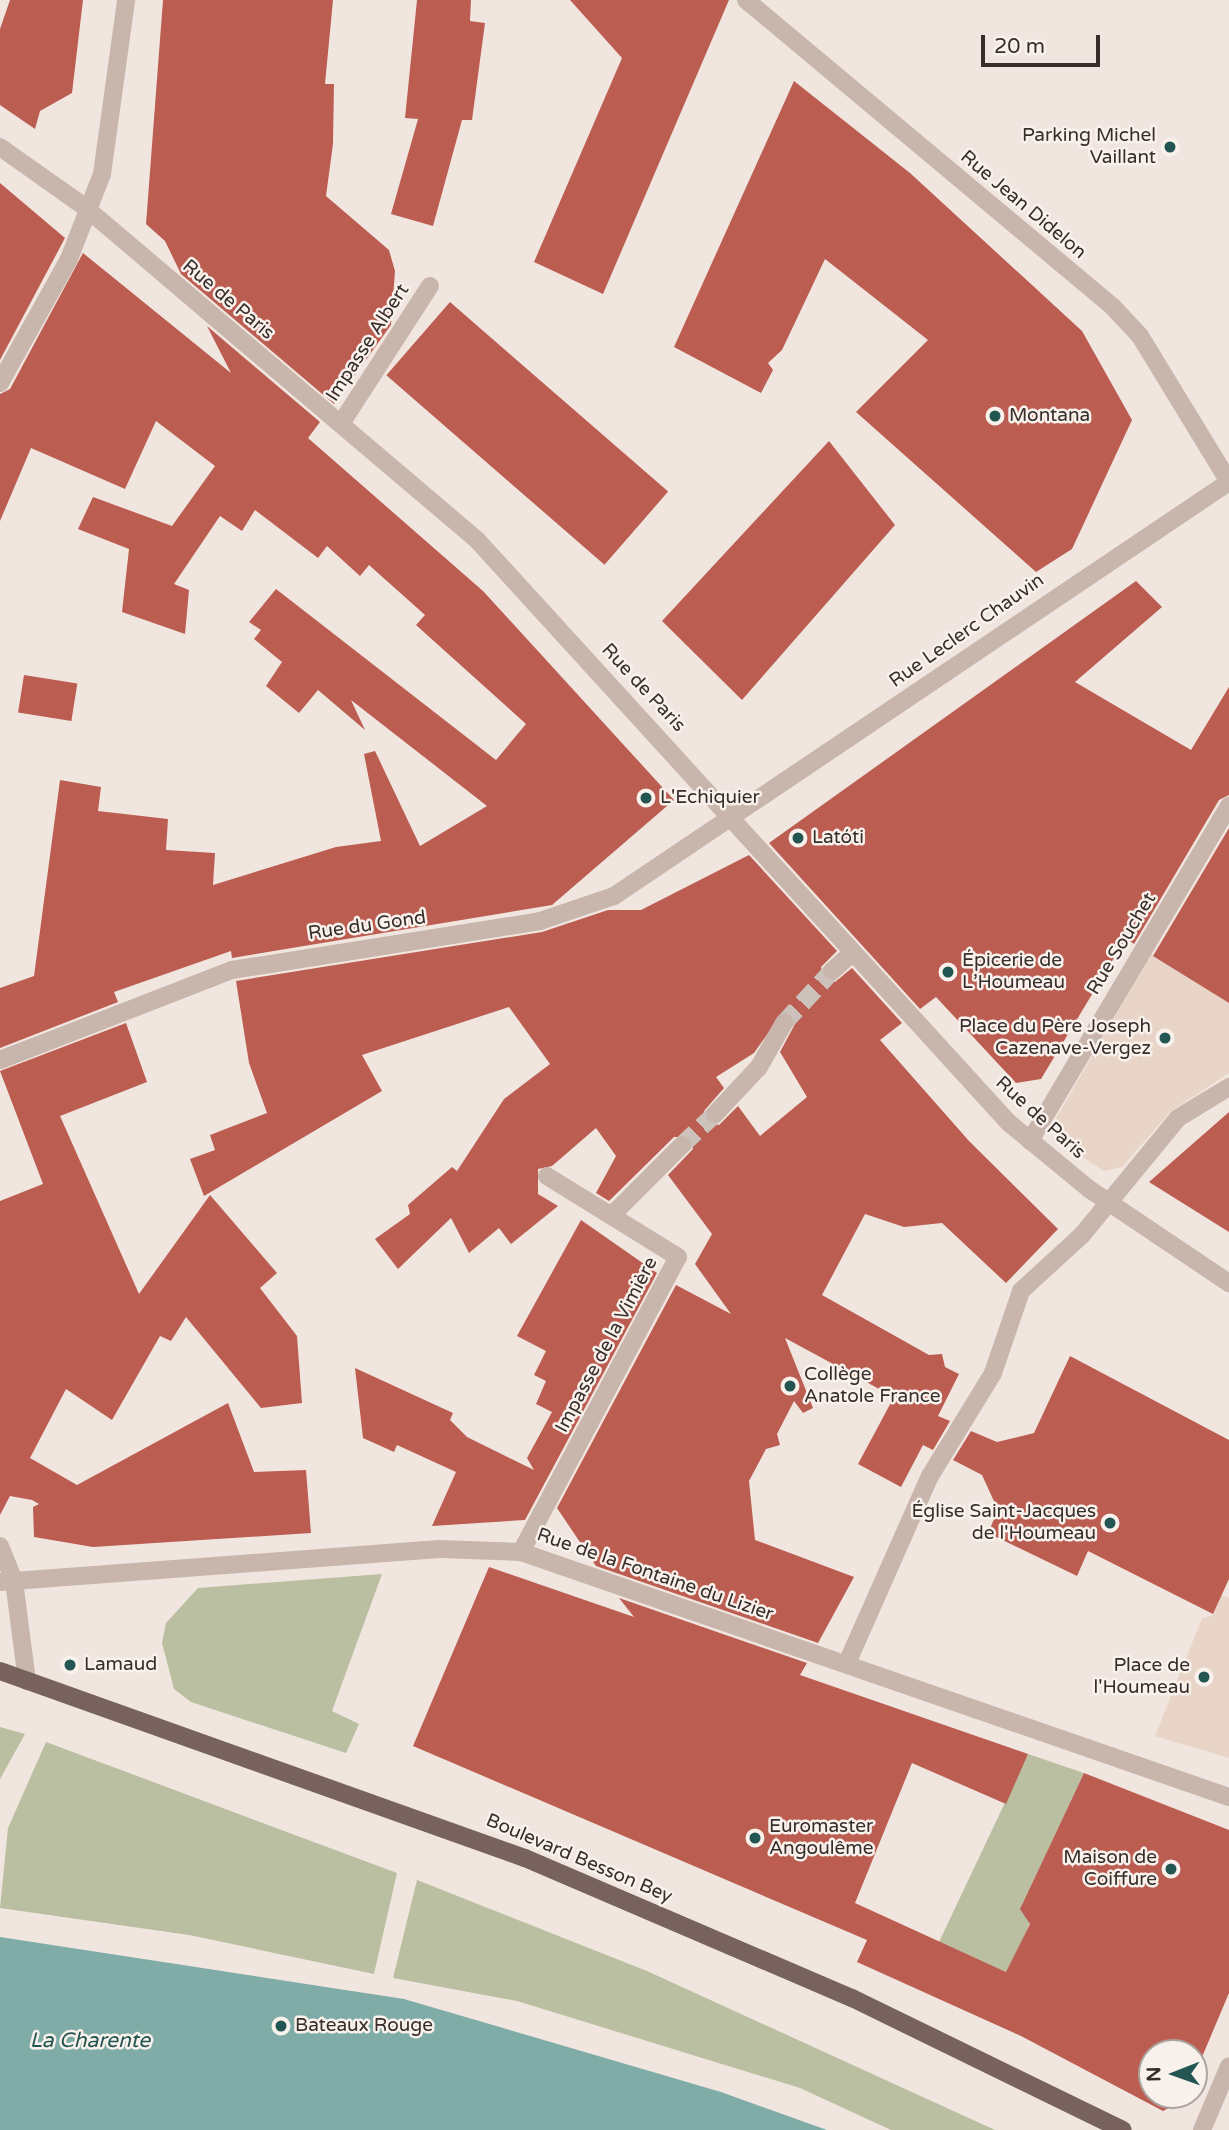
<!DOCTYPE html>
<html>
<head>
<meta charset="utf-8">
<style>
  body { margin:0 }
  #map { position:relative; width:1229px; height:2130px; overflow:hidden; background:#f1e6df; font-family:"Varela Round",sans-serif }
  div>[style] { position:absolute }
  .green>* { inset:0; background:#b9bfa0 }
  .plaza>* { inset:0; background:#e8d5c8 }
  .water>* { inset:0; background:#80aca8 }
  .building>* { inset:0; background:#bc5d52; transform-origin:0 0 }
  .minor-tunnel>* { height:18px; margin-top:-9px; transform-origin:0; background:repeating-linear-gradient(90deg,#ccc1bb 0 18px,transparent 0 27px) }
  .minor>* { height:18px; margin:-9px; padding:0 9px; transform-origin:9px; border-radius:9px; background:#c8b5ac }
  .major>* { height:18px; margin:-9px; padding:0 9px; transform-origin:9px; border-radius:9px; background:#78625d }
  .dots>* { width:19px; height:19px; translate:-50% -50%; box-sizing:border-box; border:4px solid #f9f1ec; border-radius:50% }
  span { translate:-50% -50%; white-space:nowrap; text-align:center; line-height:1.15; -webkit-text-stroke:5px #f9f1ec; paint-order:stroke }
  .poi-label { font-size:19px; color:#372d2a }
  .right { translate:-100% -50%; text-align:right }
  .left { translate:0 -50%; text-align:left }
  .street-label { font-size:19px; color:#372d2a }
  .water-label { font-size:21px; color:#235652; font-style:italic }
  .north { position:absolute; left:1138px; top:2039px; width:70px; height:70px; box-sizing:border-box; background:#f9f1ec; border:2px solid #aba39e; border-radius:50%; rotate:269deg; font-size:19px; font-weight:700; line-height:28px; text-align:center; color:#372d2a }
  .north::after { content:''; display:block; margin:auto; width:24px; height:32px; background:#235652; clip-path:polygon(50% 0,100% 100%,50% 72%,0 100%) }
  .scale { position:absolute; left:981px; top:35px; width:119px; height:32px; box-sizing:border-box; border:4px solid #372d2a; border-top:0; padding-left:9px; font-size:21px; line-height:24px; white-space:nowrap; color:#372d2a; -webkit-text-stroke:5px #f9f1ec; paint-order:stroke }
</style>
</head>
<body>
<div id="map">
  <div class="green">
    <i style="clip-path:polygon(382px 1574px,332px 1711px,359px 1724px,346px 1753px,191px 1702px,174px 1689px,162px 1643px,166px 1623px,198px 1588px)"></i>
    <i style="clip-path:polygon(0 1727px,25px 1734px,0 1779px)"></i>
    <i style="clip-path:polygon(46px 1742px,397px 1873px,374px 1974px,189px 1935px,0 1908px,8px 1828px)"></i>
    <i style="clip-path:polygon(1028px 1754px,1084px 1773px,1020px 1909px,1032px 1918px,1024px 1937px,1037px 1942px,1019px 1978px,939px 1942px)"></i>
    <i style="clip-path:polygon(417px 1880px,647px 1971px,995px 2130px,891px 2130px,800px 2088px,517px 2001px,393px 1978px)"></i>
  </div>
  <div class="plaza">
    <i style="clip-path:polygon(1151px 954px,1229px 1003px,1229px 1073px,1171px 1111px,1122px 1167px,1104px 1171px,1066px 1147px,1055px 1120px)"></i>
    <i style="clip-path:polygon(1222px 1595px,1229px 1598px,1229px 1758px,1155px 1736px,1202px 1618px,1212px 1616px)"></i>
  </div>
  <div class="water">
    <i style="clip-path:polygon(0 1937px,404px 1999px,721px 2092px,827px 2130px,0 2130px)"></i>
  </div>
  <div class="building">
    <i style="clip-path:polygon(10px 0,83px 0,72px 93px,40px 111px,35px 129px,0 105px,0 29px)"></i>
    <i style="clip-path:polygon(163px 0,333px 0,325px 84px,334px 84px,333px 144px,326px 196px,389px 250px,395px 271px,391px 325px,334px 404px,181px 274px,165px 241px,146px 224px)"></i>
    <i style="clip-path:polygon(417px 0,471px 0,470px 21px,485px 23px,472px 120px,462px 120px,433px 226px,391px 214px,418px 119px,405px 118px)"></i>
    <i style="clip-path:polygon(570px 0,729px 0,603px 294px,534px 262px,622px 58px)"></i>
    <i style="clip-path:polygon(794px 81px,910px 173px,1082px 331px,1132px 420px,1072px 549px,1036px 572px,856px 412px,928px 340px,825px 259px,782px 350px,768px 363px,773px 370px,761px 393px,674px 347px)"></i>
    <i style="clip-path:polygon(0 183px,65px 238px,0 360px)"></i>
    <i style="clip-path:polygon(83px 253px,231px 373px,207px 326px,320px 422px,308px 438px,483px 591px,674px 800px,552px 905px,232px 958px,231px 951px,114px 992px,118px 1002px,0 1048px,0 988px,34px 976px,60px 780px,101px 787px,98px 811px,168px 819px,166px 850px,215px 853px,213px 885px,336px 847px,381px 841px,364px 754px,375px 751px,420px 846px,487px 806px,351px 700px,365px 730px,318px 690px,299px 713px,266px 686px,282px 662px,254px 639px,261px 630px,249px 622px,276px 589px,496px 760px,526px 724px,416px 625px,425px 615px,369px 565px,360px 576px,327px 546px,318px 558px,255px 510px,242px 531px,220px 516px,174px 584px,189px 590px,185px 634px,122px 612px,129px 549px,78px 529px,93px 497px,172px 526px,215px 466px,156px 421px,125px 489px,31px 448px,0 521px,0 394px,10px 389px)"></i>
    <i style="left:450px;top:302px;width:289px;height:97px;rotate:41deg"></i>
    <i style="clip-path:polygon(829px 441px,895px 525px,742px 700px,662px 621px)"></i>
    <i style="clip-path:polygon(1136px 581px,1162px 607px,1075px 682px,1191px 750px,1229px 687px,1229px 795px,1219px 800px,1134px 944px,1126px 938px,1041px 1079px,1016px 1083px,936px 997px,920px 1009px,769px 843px)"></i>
    <i style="left:24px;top:675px;width:54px;height:38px;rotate:9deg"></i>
    <i style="clip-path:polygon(1229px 828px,1229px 1003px,1153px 956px)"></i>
    <i style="clip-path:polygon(evenodd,749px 855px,837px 951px,821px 967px,823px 978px,835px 982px,852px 968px,902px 1023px,880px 1040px,969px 1141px,1058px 1229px,1006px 1283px,942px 1223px,904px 1227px,865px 1214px,822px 1295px,929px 1355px,942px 1354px,945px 1367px,959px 1374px,938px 1416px,950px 1421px,933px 1450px,923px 1445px,901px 1487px,858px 1464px,894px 1397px,785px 1338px,813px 1408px,803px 1413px,794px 1401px,777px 1434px,780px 1445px,766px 1449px,749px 1481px,755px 1540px,854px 1577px,818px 1643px,596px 1566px,557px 1508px,676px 1285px,731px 1314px,695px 1264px,712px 1234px,668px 1175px,693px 1149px,690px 1137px,674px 1137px,609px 1201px,596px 1193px,616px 1156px,596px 1128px,552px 1166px,538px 1169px,538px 1194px,558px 1206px,511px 1244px,499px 1228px,469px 1253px,451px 1218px,398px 1269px,375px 1239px,410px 1214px,408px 1205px,452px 1167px,457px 1171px,504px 1099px,550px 1064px,509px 1007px,362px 1055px,382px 1091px,204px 1196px,190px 1159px,215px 1150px,210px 1135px,267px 1113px,249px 1063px,236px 981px,542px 932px,608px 910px,641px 910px,749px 855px,783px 1012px,795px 1024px,780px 1052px,807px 1097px,760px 1136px,738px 1106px,719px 1125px,708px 1123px,704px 1111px,724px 1088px,716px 1077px,754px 1053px,783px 1012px)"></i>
    <i style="clip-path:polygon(126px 1023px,147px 1082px,60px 1116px,139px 1294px,210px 1195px,277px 1273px,260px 1288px,297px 1336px,302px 1403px,261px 1408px,186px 1317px,171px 1341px,160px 1336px,112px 1420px,66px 1389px,30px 1458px,77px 1485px,228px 1403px,254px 1472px,306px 1470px,311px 1533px,93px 1547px,34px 1537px,33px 1507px,39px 1504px,32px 1500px,10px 1496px,0 1515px,0 1201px,43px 1184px,0 1071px)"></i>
    <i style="clip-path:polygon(1229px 1112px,1229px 1232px,1149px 1182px)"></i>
    <i style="clip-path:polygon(581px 1220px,657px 1273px,525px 1520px,432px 1526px,456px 1472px,397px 1445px,394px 1452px,363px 1438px,355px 1368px,453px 1413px,450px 1420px,467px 1437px,534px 1470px,527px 1458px,552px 1412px,536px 1404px,546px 1381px,534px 1375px,546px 1351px,517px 1336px)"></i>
    <i style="clip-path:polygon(1070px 1356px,1229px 1440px,1229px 1579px,1213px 1614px,1088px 1551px,1077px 1576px,988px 1533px,998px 1510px,982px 1475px,953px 1460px,971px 1431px,997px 1442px,1034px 1433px)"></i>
    <i style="clip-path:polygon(489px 1567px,634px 1617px,619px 1598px,807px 1663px,800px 1675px,1028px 1754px,1006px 1804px,912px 1763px,855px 1903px,1006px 1972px,1030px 1924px,1020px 1909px,1084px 1773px,1229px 1830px,1229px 1993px,1194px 2076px,1194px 2053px,1152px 2053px,1152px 2095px,1186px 2095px,1183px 2101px,1163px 2111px,1021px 2036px,857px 1962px,867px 1940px,413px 1746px)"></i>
  </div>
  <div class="minor-tunnel">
    <i style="left:784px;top:1023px;width:71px;rotate:-47.3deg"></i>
    <i style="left:682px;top:1145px;width:45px;rotate:-43.2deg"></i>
  </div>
  <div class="minor">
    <i style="left:746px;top:0;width:478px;rotate:39.9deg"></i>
    <i style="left:1113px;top:307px;width:40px;rotate:47deg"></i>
    <i style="left:1140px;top:336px;width:171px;rotate:58.6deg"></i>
    <i style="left:0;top:147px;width:105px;rotate:35.3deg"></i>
    <i style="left:86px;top:208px;width:513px;rotate:40.33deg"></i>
    <i style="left:477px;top:540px;width:789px;rotate:47.62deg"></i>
    <i style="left:1009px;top:1123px;width:104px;rotate:39.5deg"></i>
    <i style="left:1089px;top:1189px;width:169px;rotate:33.9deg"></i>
    <i style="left:0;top:383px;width:142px;rotate:-60.9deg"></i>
    <i style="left:69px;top:259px;width:91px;rotate:-68.8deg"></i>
    <i style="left:102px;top:174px;width:176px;rotate:-82.1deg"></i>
    <i style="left:342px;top:422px;width:162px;rotate:-57.1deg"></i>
    <i style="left:832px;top:971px;width:25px;rotate:-42deg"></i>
    <i style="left:0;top:1060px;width:249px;rotate:-21.2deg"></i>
    <i style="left:232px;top:970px;width:312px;rotate:-9deg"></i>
    <i style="left:540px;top:921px;width:78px;rotate:-18.7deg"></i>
    <i style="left:614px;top:896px;width:741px;rotate:-33.95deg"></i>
    <i style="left:715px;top:1114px;width:64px;rotate:-46.9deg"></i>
    <i style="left:759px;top:1067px;width:51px;rotate:-60.4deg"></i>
    <i style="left:1030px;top:1141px;width:390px;rotate:-59.3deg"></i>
    <i style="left:612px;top:1215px;width:99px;rotate:-45deg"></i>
    <i style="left:0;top:1546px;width:38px;rotate:68deg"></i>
    <i style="left:14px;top:1581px;width:101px;rotate:82.6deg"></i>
    <i style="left:521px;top:1552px;width:334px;rotate:-62deg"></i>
    <i style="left:678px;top:1257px;width:154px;rotate:-148.3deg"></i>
    <i style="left:0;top:1582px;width:440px;rotate:-4.3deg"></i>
    <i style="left:439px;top:1549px;width:82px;rotate:2.1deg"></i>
    <i style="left:521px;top:1552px;width:749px;rotate:19.09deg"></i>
    <i style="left:847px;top:1663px;width:205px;rotate:-66.1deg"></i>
    <i style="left:930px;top:1476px;width:121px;rotate:-58.5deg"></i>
    <i style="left:993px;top:1373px;width:87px;rotate:-71.1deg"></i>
    <i style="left:1021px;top:1291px;width:83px;rotate:-42.6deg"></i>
    <i style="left:1082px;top:1235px;width:151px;rotate:-50.6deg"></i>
    <i style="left:1178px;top:1118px;width:60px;rotate:-31.3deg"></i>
    <i style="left:1202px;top:2130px;width:69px;rotate:-67.1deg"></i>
  </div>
  <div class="major">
    <i style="left:0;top:1671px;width:557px;rotate:19.61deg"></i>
    <i style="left:525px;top:1858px;width:356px;rotate:23.2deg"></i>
    <i style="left:852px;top:1998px;width:301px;rotate:26deg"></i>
  </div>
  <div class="dots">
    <i style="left:1170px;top:147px;background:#235652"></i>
    <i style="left:995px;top:416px;background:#235652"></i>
    <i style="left:646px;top:798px;background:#235652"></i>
    <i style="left:798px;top:838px;background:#235652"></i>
    <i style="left:948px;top:972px;background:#235652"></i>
    <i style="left:1165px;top:1038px;background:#235652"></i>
    <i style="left:790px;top:1386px;background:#235652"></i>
    <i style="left:1110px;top:1523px;background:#235652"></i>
    <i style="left:70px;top:1665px;background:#235652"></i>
    <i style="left:1204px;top:1677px;background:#235652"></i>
    <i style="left:755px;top:1838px;background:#235652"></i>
    <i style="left:1171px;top:1869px;background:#235652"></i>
    <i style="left:281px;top:2026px;background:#235652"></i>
  </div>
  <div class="poi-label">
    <span class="right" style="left:1156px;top:147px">Parking Michel<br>Vaillant</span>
    <span class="left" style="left:1009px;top:416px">Montana</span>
    <span class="left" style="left:660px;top:798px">L'Echiquier</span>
    <span class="left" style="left:812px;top:838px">Latóti</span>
    <span class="left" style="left:962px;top:972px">Épicerie de<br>L’Houmeau</span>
    <span class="right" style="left:1151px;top:1038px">Place du Père Joseph<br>Cazenave-Vergez</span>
    <span class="left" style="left:804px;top:1386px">Collège<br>Anatole France</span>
    <span class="right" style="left:1096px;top:1523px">Église Saint-Jacques<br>de l'Houmeau</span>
    <span class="left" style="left:84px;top:1665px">Lamaud</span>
    <span class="right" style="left:1190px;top:1677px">Place de<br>l'Houmeau</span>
    <span class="left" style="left:769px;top:1838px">Euromaster<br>Angoulême</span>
    <span class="right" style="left:1157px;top:1869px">Maison de<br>Coiffure</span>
    <span class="left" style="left:295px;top:2026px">Bateaux Rouge</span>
  </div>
  <div class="street-label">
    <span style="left:1023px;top:205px;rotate:40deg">Rue Jean Didelon</span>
    <span style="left:228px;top:300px;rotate:40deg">Rue de Paris</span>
    <span style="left:368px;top:343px;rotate:-57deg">Impasse Albert</span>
    <span style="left:967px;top:631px;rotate:-35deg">Rue Leclerc Chauvin</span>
    <span style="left:643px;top:688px;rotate:47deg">Rue de Paris</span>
    <span style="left:367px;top:926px;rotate:-8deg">Rue du Gond</span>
    <span style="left:1122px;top:944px;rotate:-59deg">Rue Souchet</span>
    <span style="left:1040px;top:1118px;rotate:42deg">Rue de Paris</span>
    <span style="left:607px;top:1345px;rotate:-62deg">Impasse de la Vimière</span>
    <span style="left:655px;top:1575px;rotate:19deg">Rue de la Fontaine du Lizier</span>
    <span style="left:579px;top:1859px;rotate:23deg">Boulevard Besson Bey</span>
  </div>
  <div class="water-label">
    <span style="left:90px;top:2041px">La Charente</span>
  </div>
  <div class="north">N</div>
  <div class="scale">20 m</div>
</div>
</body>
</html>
